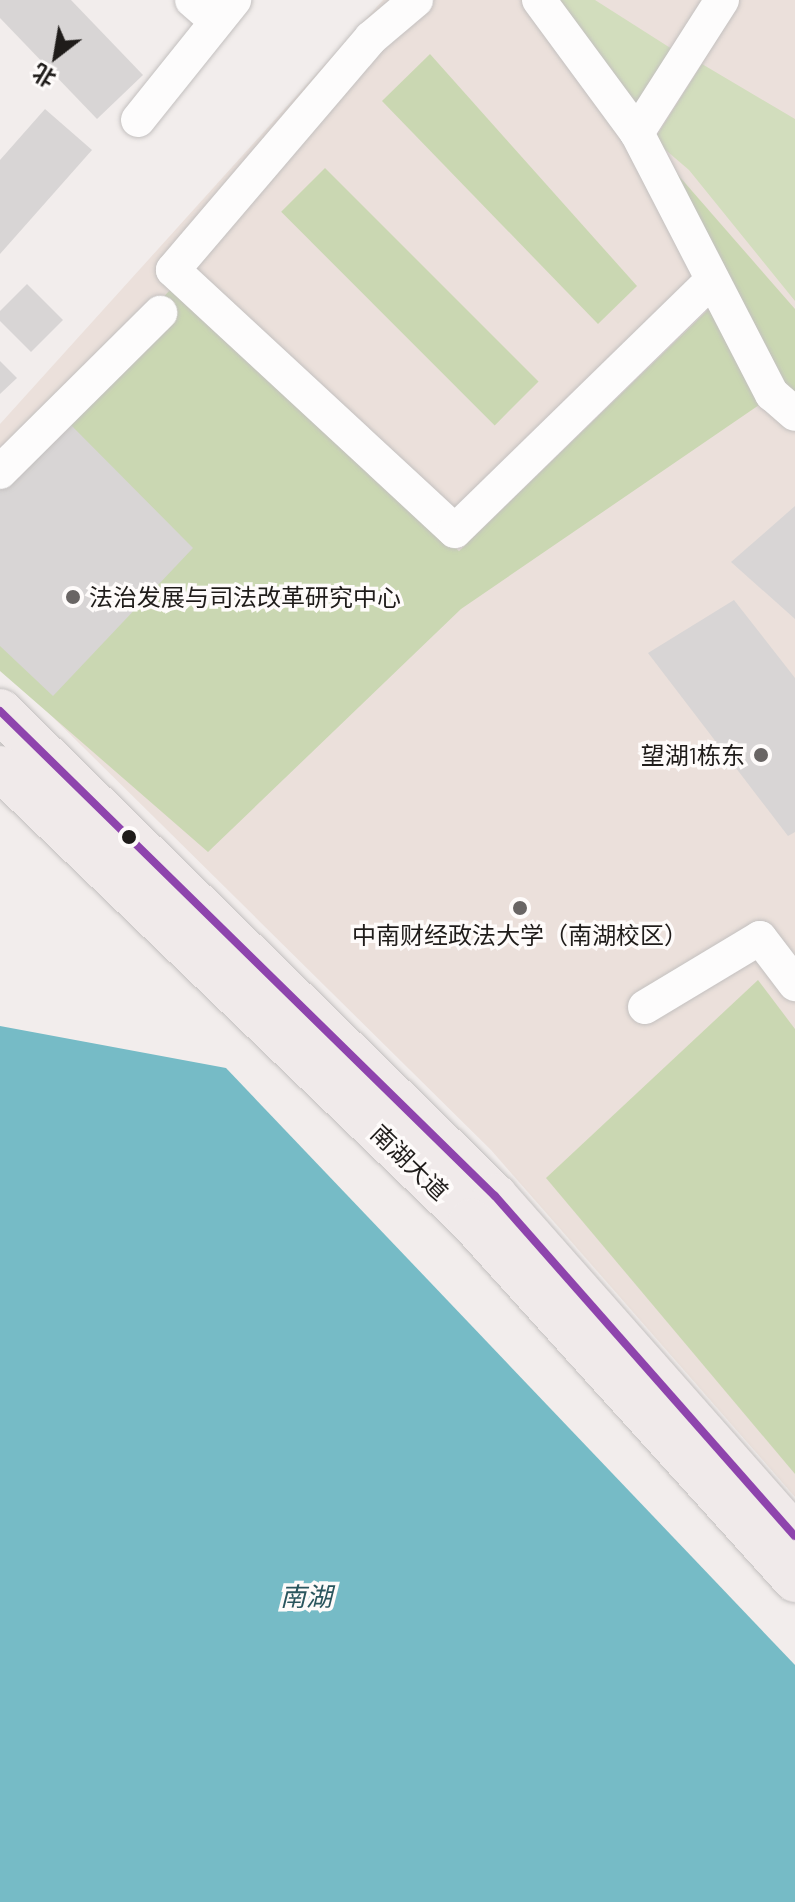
<!DOCTYPE html>
<html>
<head>
<meta charset="utf-8">
<style>
  body { margin:0 }
  #map { position:relative; width:795px; height:1902px; overflow:hidden; background:#f2edec; font-family:Barlow,"Noto Sans SC",sans-serif }
  div>[style] { position:absolute }
  .built>* { inset:0; background:#ebe0db }
  .green>* { inset:0; background:#d2ddbd }
  .forest>* { inset:0; background:#cad7b2; transform-origin:0 0 }
  .water>* { inset:0; background:#76bbc6 }
  .building>* { inset:0; background:#d8d5d5 }
  .roads { filter:drop-shadow(0 0 2px #c3c0bf) drop-shadow(0 0 2px #c3c0bf) }
  .street>* { height:34px; margin:-17px; padding:0 17px; transform-origin:17px; border-radius:17px; background:#fdfcfc }
  .primary>* { height:44px; margin:-22px; padding:0 22px; transform-origin:22px; border-radius:22px; background:#f0eaea }
  .bus-1>* { height:8px; margin:-4px; padding:0 4px; transform-origin:4px; border-radius:4px; background:#8e44ad }
  .dots>* { width:22px; height:22px; translate:-50% -50%; box-sizing:border-box; border:4px solid #fefbfa; border-radius:50% }
  span { translate:-50% -50%; white-space:nowrap; text-align:center; line-height:1.15; -webkit-text-stroke:7px #fefbfa; paint-order:stroke }
  .poi-label { font-size:24px; color:#1f1c1a }
  .left { translate:0 -50%; text-align:left }
  .right { translate:-100% -50%; text-align:right }
  .street-label { font-size:24px; color:#1f1c1a }
  .water-label { font-size:26px; color:#2a555d; font-style:italic }
  .north { position:absolute; left:16px; top:16px; width:80px; height:80px; -webkit-text-stroke:6px #fefbfa; paint-order:stroke; rotate:211deg; font-size:22px; font-weight:700; line-height:32px; text-align:center; color:#1f1c1a }
  .north::after { content:''; display:block; margin:auto; width:28px; height:36px; background:#1f1c1a; clip-path:polygon(50% 0,100% 100%,50% 72%,0 100%) }
</style>
</head>
<body>
<div id="map">
  <div class="built">
    <i style="clip-path:polygon(383px 0,795px 0,795px 1497px,491px 1150px,0 665px,0 424px)"></i>
  </div>
  <div class="green">
    <i style="clip-path:polygon(549px 0,595px 0,672px 49px,633px 111px)"></i>
    <i style="clip-path:polygon(702px 64px,795px 119px,795px 301px,689px 170px,654px 140px)"></i>
  </div>
  <div class="forest">
    <i style="clip-path:polygon(430px 54px,637px 286px,598px 324px,382px 101px)"></i>
    <i style="clip-path:polygon(651px 144px,795px 309px,795px 398px,781px 386px)"></i>
    <i style="left:325px;top:168px;width:302px;height:62px;rotate:45deg"></i>
    <i style="clip-path:polygon(170px 290px,459px 551px,711px 307px,762px 403px,461px 609px,208px 852px,0 671px,0 471px)"></i>
    <i style="clip-path:polygon(758px 980px,795px 1029px,795px 1474px,546px 1178px)"></i>
  </div>
  <div class="water">
    <i style="clip-path:polygon(0 1026px,226px 1068px,795px 1665px,795px 1902px,0 1902px)"></i>
  </div>
  <div class="building">
    <i style="clip-path:polygon(0 0,71px 0,143px 75px,97px 119px,0 18px)"></i>
    <i style="clip-path:polygon(45px 109px,92px 150px,0 254px,0 160px)"></i>
    <i style="clip-path:polygon(27px 284px,63px 320px,31px 352px,0 321px,0 311px)"></i>
    <i style="clip-path:polygon(0 361px,17px 378px,0 394px)"></i>
    <i style="clip-path:polygon(62px 416px,193px 548px,53px 696px,0 646px,0 485px)"></i>
    <i style="clip-path:polygon(795px 506px,795px 619px,731px 562px)"></i>
    <i style="clip-path:polygon(734px 600px,795px 678px,795px 832px,788px 836px,648px 653px)"></i>
  </div>
  <div class="roads">
    <div class="street">
      <i style="left:192px;top:0;width:30px;rotate:41deg"></i>
      <i style="left:416px;top:0;width:59px;rotate:139.8deg"></i>
      <i style="left:371px;top:38px;width:305px;rotate:130.5deg"></i>
      <i style="left:173px;top:270px;width:384px;rotate:42.8deg"></i>
      <i style="left:455px;top:531px;width:359px;rotate:-44.3deg"></i>
      <i style="left:539px;top:0;width:165px;rotate:53.6deg"></i>
      <i style="left:722px;top:0;width:158px;rotate:122.6deg"></i>
      <i style="left:637px;top:133px;width:294px;rotate:62.7deg"></i>
      <i style="left:772px;top:394px;width:30px;rotate:41deg"></i>
      <i style="left:138px;top:120px;width:154px;rotate:-51.3deg"></i>
      <i style="left:0;top:472px;width:226px;rotate:-44.8deg"></i>
      <i style="left:645px;top:1007px;width:134px;rotate:-31deg"></i>
      <i style="left:760px;top:938px;width:58px;rotate:52.7deg"></i>
    </div>
    <div class="primary">
      <i style="left:0;top:711px;width:693px;rotate:44.42deg"></i>
      <i style="left:495px;top:1196px;width:453px;rotate:48.6deg"></i>
      <i style="left:0;top:768px;width:653px;rotate:43.88deg"></i>
      <i style="left:471px;top:1221px;width:484px;rotate:47.9deg"></i>
    </div>
  </div>
  <div class="bus-1">
    <i style="left:0;top:711px;width:693px;rotate:44.42deg"></i>
    <i style="left:495px;top:1196px;width:453px;rotate:48.6deg"></i>
  </div>
  <div class="dots">
    <i style="left:73px;top:597px;background:#696564"></i>
    <i style="left:761px;top:755px;background:#696564"></i>
    <i style="left:129px;top:837px;background:#1f1c1a"></i>
    <i style="left:520px;top:908px;background:#696564"></i>
  </div>
  <div class="poi-label">
    <span class="left" style="left:89px;top:597px">法治发展与司法改革研究中心</span>
    <span class="right" style="left:745px;top:755px">望湖1栋东</span>
    <span style="left:520px;top:935px">中南财经政法大学（南湖校区）</span>
  </div>
  <div class="street-label">
    <span style="left:410px;top:1162px;rotate:44deg">南湖大道</span>
  </div>
  <div class="water-label">
    <span style="left:306px;top:1596px">南湖</span>
  </div>
  <div class="north">北</div>
</div>
</body>
</html>
